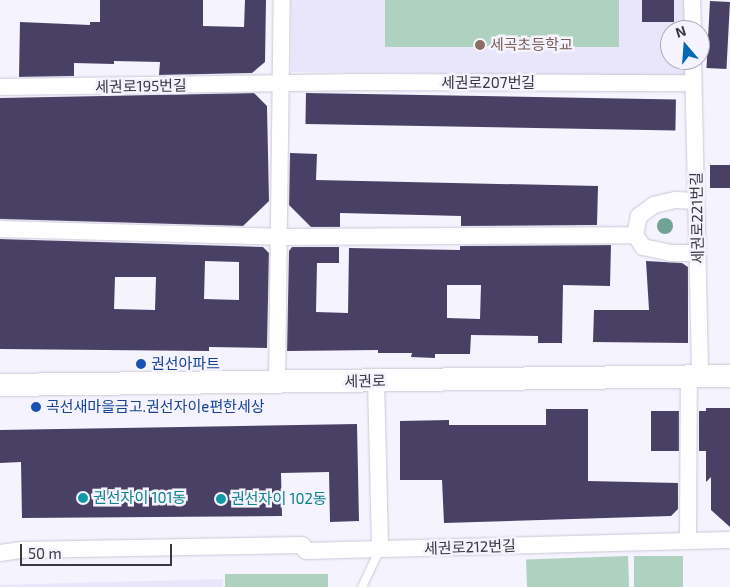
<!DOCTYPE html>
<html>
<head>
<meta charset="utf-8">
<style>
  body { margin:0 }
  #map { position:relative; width:730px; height:587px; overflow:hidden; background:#f5f3fe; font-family:"Exo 2","Noto Sans KR",sans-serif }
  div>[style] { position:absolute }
  .built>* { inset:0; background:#e9e5fb }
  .green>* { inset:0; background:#afd1c0; transform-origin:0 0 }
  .building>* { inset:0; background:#494165; transform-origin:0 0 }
  .roads { filter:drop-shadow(0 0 1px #cbc8d6) drop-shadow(0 0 1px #cbc8d6) }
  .lane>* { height:8px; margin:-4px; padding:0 4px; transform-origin:4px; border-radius:4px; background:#fff }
  .street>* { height:16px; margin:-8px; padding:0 8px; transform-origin:8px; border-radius:8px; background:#fff }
  .secondary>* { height:22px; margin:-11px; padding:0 11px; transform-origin:11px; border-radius:11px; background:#fff }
  .trees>* { width:16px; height:16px; margin:-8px; border-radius:50%; background:#72a296 }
  .dots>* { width:14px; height:14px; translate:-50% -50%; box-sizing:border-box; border:2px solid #f5f3fe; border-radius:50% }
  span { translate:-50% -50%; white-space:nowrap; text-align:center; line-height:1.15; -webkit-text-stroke:5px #f5f3fe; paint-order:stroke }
  .education-label { font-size:15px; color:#785e54 }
  .left { translate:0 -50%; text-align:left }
  .street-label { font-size:15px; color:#39393e }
  .transit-label { font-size:15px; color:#164399 }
  .culture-label { font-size:15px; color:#0d838f }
  .north { position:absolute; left:660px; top:20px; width:50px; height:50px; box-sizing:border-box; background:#f5f3fe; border:1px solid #aaa9b1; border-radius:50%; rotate:342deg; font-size:14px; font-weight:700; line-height:20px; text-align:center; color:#39393e }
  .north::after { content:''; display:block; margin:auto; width:18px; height:22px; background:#0068b4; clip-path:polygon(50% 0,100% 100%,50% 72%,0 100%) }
  .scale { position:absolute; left:20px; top:544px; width:152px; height:22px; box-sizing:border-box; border:2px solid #39393e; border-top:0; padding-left:6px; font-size:15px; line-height:18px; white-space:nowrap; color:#39393e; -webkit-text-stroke:4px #f5f3fe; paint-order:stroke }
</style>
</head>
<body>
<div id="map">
  <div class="built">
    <i style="clip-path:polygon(291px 0,688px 0,688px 30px,670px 30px,670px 60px,689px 60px,689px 76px,291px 72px)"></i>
    <i style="clip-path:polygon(223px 579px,223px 587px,0 587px,0 585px)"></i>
  </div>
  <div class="green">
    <i style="left:385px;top:0;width:234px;height:47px"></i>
    <i style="left:628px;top:556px;width:31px;height:102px;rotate:88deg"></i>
    <i style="left:683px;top:556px;width:31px;height:49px;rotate:90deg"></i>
    <i style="left:225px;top:574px;width:103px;height:13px"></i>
  </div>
  <div class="building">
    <i style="clip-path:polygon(100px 0,203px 0,203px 26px,244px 27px,245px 0,266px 0,265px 62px,252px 73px,159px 75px,160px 62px,114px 61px,114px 64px,74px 63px,74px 76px,19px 77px,20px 22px,90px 25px,90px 22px,100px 22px)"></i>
    <i style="left:642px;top:0;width:32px;height:22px"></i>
    <i style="left:710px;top:1px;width:20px;height:67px;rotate:3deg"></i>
    <i style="clip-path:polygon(254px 93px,267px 106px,269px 201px,243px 226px,0 219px,0 98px)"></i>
    <i style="left:306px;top:93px;width:370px;height:31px;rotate:1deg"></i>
    <i style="clip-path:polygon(290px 153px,317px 154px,316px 180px,598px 186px,597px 225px,461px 226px,461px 216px,340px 213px,340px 227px,311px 227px,289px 205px)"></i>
    <i style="left:710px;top:165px;width:20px;height:23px"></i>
    <i style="clip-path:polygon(evenodd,0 239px,263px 247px,269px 253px,267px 348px,209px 347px,209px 351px,0 349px,0 239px,205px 261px,239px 262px,239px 300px,204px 299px,205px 261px,0 239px,115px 277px,156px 277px,155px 310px,114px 309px,115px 277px)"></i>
    <i style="clip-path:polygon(evenodd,611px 245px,610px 286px,563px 285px,562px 343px,538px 343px,538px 336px,471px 335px,470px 354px,435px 354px,435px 358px,411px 357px,412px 353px,378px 353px,378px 350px,287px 351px,289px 251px,292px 247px,339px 247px,339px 263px,317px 263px,316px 312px,348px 313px,349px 248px,460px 250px,460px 246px,611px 245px,447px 285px,481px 285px,480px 319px,447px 318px,447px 285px)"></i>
    <i style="clip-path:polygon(646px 261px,682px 263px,688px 267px,688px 343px,593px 342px,594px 310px,649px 310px)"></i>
    <i style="clip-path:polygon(706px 408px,730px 408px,730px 527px,711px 510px,711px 477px,706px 482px,706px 451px,699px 451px,699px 411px,706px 411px)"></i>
    <i style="clip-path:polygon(546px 409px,588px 409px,588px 481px,678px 483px,678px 509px,671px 516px,444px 523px,442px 480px,400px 480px,400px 421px,449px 420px,449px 425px,546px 425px)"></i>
    <i style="left:651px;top:411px;width:28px;height:40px"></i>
    <i style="clip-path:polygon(357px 424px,359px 521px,330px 522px,329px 472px,281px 473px,282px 516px,22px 518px,21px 462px,0 463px,0 430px)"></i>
  </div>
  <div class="roads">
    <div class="lane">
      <i style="left:362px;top:587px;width:42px;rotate:-64.7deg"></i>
    </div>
    <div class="street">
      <i style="left:692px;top:0;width:30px;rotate:88deg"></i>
      <i style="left:693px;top:60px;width:316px;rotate:88.7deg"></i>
      <i style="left:0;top:87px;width:347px;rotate:-0.8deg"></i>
      <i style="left:347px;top:82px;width:346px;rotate:0.2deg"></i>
      <i style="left:696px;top:201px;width:21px;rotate:-177deg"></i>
      <i style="left:675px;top:200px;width:22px;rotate:167deg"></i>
      <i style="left:654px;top:205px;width:19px;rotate:144deg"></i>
      <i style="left:639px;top:216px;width:19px;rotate:102deg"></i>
      <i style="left:635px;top:235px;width:14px;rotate:56deg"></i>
      <i style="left:643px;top:247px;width:29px;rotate:12deg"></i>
      <i style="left:671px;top:253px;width:26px"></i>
      <i style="left:0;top:229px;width:278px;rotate:1.6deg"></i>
      <i style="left:278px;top:237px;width:357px;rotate:-0.3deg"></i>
      <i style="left:376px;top:381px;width:168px;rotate:88.6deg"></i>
      <i style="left:380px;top:549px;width:350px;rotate:-1.5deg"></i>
      <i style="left:277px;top:382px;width:382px;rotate:-89.3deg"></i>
      <i style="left:688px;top:540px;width:164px;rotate:-89.7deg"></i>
      <i style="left:0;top:553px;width:21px;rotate:-8deg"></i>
      <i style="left:21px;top:550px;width:281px;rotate:-1deg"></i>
      <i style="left:302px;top:545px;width:7px;rotate:56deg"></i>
      <i style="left:306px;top:551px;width:74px;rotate:-1.5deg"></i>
    </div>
    <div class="secondary">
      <i style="left:0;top:385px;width:730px;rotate:-0.71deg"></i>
    </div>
  </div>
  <div class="trees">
    <i style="left:665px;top:226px"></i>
  </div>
  <div class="dots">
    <i style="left:480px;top:45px;background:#8d6e63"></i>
    <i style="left:141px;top:364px;background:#1a4fb4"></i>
    <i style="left:36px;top:407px;background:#1a4fb4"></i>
    <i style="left:83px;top:498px;background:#0f9aa8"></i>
    <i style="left:221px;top:499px;background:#0f9aa8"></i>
  </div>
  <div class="education-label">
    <span class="left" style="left:490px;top:45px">세곡초등학교</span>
  </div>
  <div class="street-label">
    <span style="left:488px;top:83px">세권로207번길</span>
    <span style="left:141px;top:86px;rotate:-1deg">세권로195번길</span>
    <span style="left:697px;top:218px;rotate:-91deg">세권로221번길</span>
    <span style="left:365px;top:381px;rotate:-1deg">세권로</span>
    <span style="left:470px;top:547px;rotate:-2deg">세권로212번길</span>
  </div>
  <div class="transit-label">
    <span class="left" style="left:151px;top:364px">권선아파트</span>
    <span class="left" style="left:46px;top:407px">곡선새마을금고.권선자이e편한세상</span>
  </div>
  <div class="culture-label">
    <span class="left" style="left:93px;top:498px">권선자이 101동</span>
    <span class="left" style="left:231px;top:499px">권선자이 102동</span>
  </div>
  <div class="north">N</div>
  <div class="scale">50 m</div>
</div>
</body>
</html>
